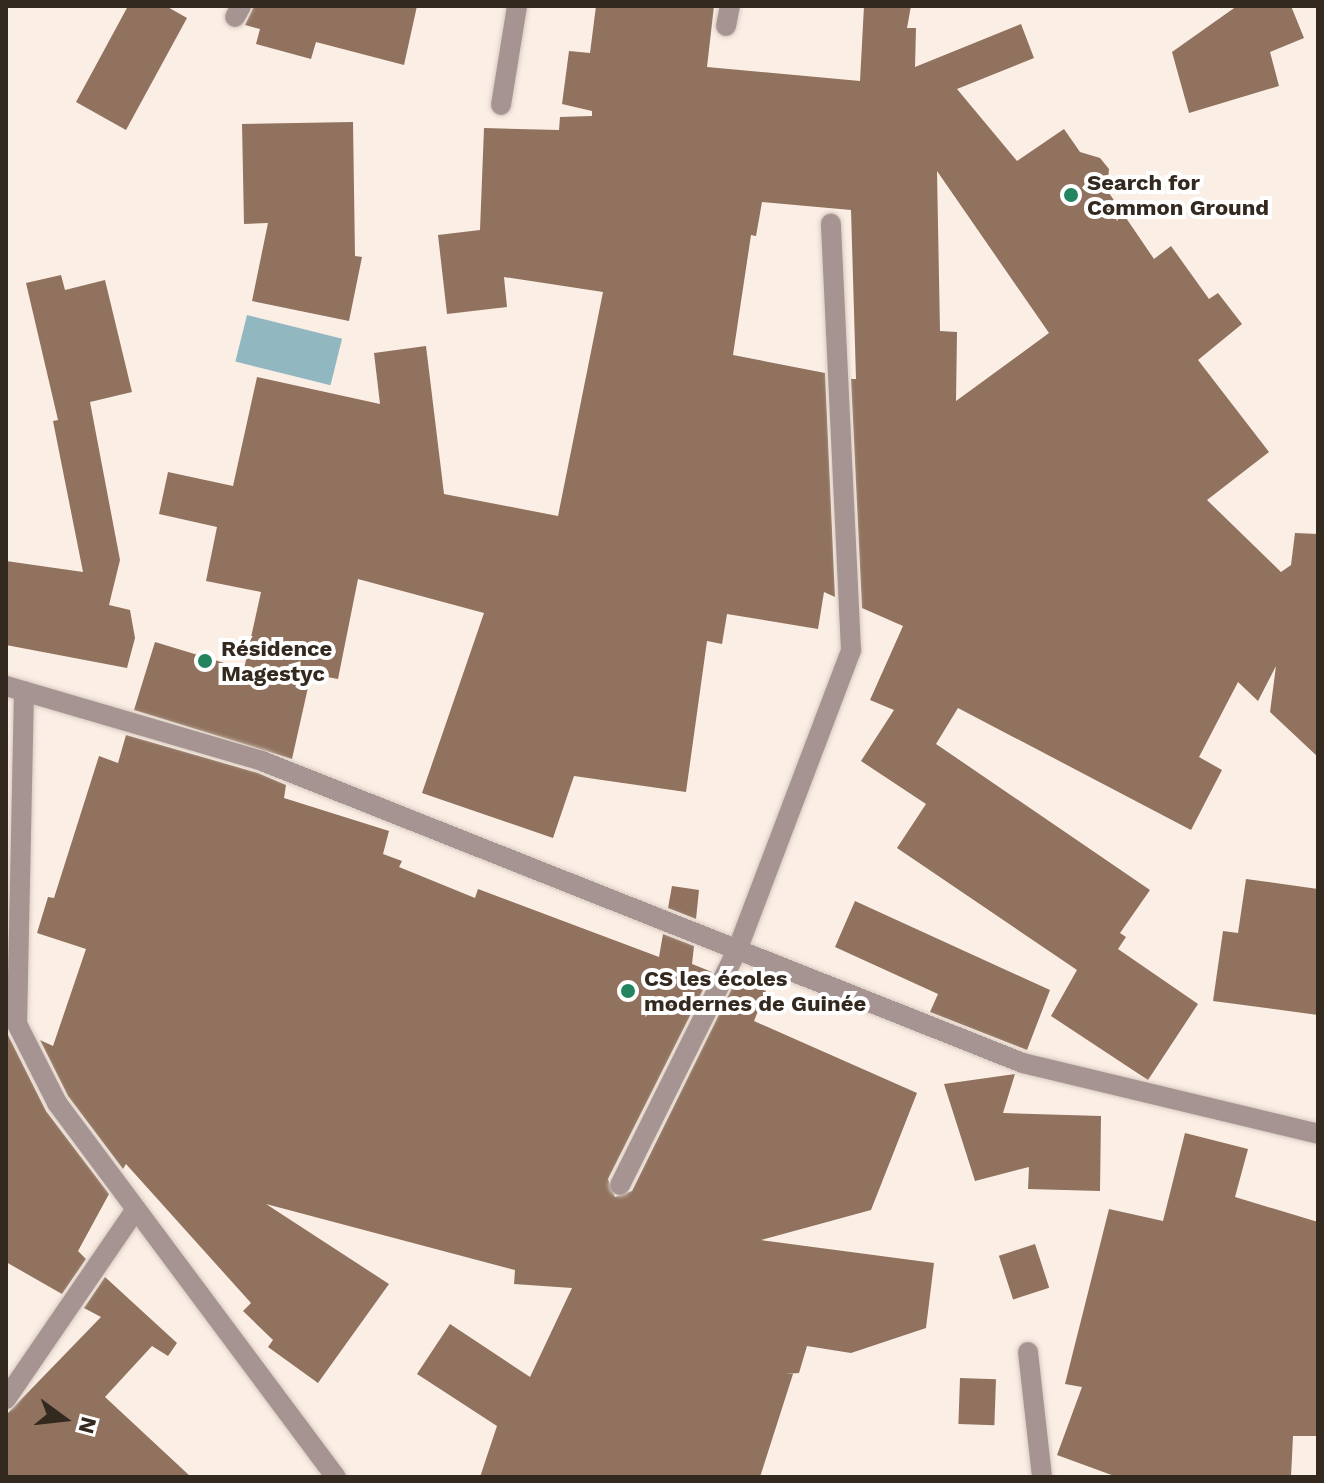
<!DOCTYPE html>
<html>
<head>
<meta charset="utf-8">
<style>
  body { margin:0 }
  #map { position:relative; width:1324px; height:1483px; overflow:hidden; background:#fbeee4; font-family:"Work Sans",sans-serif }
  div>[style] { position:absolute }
  .water>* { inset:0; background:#91b8c1; transform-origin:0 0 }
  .building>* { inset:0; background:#90725e; transform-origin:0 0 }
  .roads { filter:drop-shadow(0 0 2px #d7cbc1) drop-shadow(0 0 2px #d7cbc1) }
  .lane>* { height:20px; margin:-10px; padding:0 10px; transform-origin:10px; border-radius:10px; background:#a69493 }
  .street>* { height:20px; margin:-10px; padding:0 10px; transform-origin:10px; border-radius:10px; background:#a69493 }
  .dots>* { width:22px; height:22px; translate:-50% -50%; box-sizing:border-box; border:4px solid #fff; border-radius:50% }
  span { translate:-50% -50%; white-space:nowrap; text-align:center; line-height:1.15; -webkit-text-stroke:8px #fff; paint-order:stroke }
  .poi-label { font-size:22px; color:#34291f; font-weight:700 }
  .left { translate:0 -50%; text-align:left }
  .frame { position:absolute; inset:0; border:8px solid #34291f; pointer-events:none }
  .north { position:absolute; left:24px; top:1379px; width:80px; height:80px; -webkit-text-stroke:6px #fff; paint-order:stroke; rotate:105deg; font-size:22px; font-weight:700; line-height:32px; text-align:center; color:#34291f }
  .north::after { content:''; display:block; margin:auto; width:28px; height:36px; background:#34291f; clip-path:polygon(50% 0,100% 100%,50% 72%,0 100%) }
</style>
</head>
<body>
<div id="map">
  <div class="water">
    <i style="left:247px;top:315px;width:98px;height:48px;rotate:14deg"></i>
  </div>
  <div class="building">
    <i style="clip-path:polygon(128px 6px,166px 6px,187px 18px,126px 130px,76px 102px)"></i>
    <i style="clip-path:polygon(254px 6px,417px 6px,404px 65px,316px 42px,311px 59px,256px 44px,260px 29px,245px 25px)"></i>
    <i style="clip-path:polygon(evenodd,596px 6px,714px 6px,707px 67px,860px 81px,864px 6px,911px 6px,907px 28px,916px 28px,915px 67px,1021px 24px,1034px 58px,957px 89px,1017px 161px,1064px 129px,1080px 152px,1100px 158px,1109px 169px,1107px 190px,1154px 259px,1171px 246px,1209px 299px,1218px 293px,1242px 324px,1198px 360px,1269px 452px,1207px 500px,1281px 572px,1291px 565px,1295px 533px,1318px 534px,1318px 757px,1270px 712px,1276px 666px,1258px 701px,1238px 682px,1199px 757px,1222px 770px,1191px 830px,958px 708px,936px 744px,1150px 890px,1120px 933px,1126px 937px,1118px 949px,1198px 1004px,1148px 1080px,1051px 1016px,1077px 970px,897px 848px,926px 804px,861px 761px,894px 710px,870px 700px,903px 626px,862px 608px,851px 379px,856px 379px,851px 210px,762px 202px,756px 236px,751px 235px,733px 355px,825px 373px,835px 597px,824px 592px,818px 629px,727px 614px,722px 644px,707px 641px,686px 792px,574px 776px,553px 838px,422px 793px,484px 613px,358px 579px,338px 679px,311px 674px,292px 759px,134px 710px,155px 642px,244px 669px,261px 592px,206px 581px,217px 527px,159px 514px,168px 472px,233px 486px,257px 377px,380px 404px,374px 353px,426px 346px,444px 494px,558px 516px,603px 292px,504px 277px,507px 307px,447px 314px,438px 235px,480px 230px,484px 128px,559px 130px,560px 117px,592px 116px,592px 111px,562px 104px,569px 51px,590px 53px,596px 6px,937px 171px,1049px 333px,956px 401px,957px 332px,940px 331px,937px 171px)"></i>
    <i style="clip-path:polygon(1237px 6px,1291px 6px,1304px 38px,1270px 52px,1279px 86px,1189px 113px,1172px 52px)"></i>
    <i style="clip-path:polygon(353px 122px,355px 256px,362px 257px,349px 321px,252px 301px,268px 223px,244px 224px,242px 124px)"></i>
    <i style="clip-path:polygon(61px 275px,65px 290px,105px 280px,132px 392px,90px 402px,120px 560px,109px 605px,130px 610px,135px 638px,127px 668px,6px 645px,6px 561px,83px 572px,53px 421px,58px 420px,26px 283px)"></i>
    <i style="clip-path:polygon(126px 735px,258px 773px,286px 785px,284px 798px,389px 831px,383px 854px,402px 861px,399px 867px,475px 898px,478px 889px,659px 957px,663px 934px,694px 946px,692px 964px,712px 972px,608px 1179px,615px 1197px,632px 1191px,736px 980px,766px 991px,754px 1021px,917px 1093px,871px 1210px,761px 1240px,934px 1263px,926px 1328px,851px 1353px,807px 1346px,799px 1373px,786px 1374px,793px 1374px,760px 1477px,480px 1477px,497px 1426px,417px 1374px,450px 1324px,530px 1377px,572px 1288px,514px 1284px,515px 1270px,266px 1204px,389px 1284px,318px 1383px,268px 1347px,273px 1340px,243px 1311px,251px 1303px,126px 1164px,123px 1169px,68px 1096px,40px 1040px,53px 1046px,86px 949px,37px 933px,48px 897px,54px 898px,99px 756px,118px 763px)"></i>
    <i style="clip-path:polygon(1246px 879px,1318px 889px,1318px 1015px,1213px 1001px,1223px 931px,1238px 933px)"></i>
    <i style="clip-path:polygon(672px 886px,699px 890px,696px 919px,668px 908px)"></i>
    <i style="clip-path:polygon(855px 901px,1050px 990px,1027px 1050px,930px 1012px,938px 994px,835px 947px)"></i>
    <i style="clip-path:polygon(6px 1031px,46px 1111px,109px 1194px,78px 1251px,86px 1259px,62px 1294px,6px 1262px)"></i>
    <i style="clip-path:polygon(1015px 1074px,1003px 1113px,1101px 1116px,1100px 1191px,1028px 1189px,1029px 1167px,975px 1181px,944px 1084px)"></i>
    <i style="clip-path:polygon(1185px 1133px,1248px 1149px,1235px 1197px,1318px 1222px,1318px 1436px,1293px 1436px,1291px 1477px,1117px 1477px,1057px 1455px,1082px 1387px,1065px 1384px,1109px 1209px,1163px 1221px)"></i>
    <i style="left:1035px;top:1244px;width:46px;height:38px;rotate:72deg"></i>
    <i style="clip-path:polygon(105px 1277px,177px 1343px,168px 1356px,152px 1346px,105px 1397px,191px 1477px,6px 1477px,6px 1415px,101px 1317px,84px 1308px)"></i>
    <i style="left:960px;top:1378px;width:36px;height:46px;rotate:2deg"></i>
  </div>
  <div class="roads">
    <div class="lane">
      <i style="left:501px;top:105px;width:100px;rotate:-80.8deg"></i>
    </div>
    <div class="street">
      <i style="left:235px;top:17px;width:13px;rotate:-61deg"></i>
      <i style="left:726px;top:26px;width:20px;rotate:-79deg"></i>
      <i style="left:6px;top:686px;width:267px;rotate:16.3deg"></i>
      <i style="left:262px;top:761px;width:819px;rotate:21.65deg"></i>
      <i style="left:1023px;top:1063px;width:303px;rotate:13.5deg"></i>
      <i style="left:24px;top:691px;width:333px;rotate:91.2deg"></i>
      <i style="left:17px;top:1024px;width:89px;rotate:63.1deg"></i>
      <i style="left:57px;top:1103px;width:467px;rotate:53.3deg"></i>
      <i style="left:620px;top:1185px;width:265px;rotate:-63.5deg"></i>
      <i style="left:738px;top:948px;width:319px;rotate:-69.2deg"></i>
      <i style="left:851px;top:650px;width:427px;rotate:-92.7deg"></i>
      <i style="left:1028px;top:1352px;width:126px;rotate:83.6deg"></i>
      <i style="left:6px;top:1399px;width:230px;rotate:-55.6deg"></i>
    </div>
  </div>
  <div class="dots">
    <i style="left:1071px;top:195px;background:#22855f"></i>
    <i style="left:205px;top:661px;background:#22855f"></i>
    <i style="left:628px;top:991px;background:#22855f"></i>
  </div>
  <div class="poi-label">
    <span class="left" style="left:1087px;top:195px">Search for<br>Common Ground</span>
    <span class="left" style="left:221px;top:661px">Résidence<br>Magestyc</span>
    <span class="left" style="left:644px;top:991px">CS les écoles<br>modernes de Guinée</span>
  </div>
  <div class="frame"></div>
  <div class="north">N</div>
</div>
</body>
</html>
